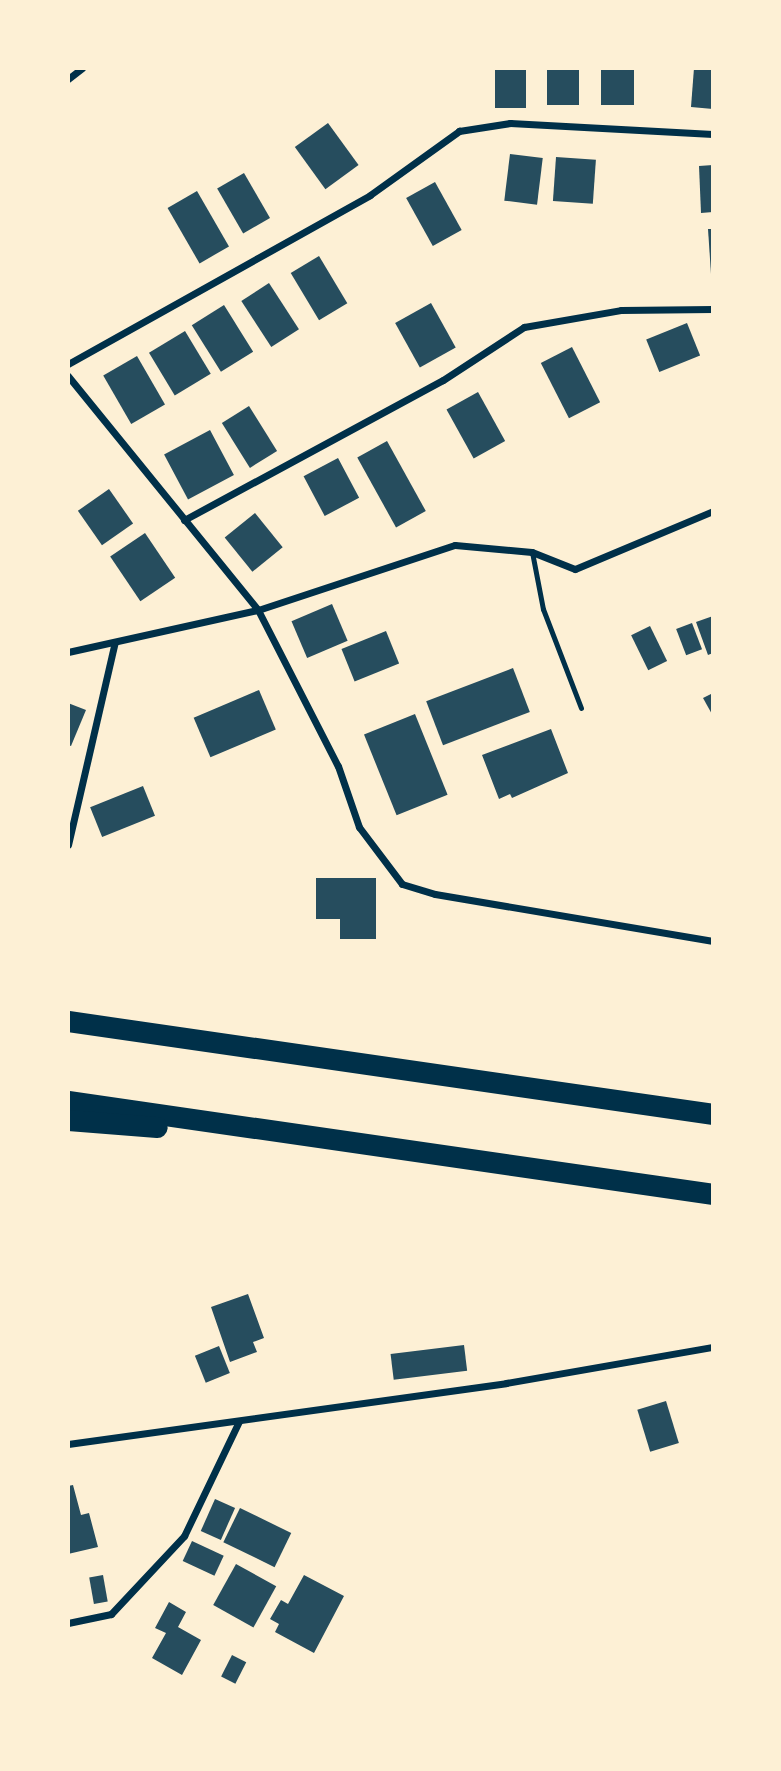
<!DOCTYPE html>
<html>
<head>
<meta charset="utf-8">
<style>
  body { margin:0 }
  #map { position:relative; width:781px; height:1771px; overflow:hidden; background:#fdf0d5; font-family:"IBM Plex Sans",sans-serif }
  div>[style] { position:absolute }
  .building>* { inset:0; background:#264d5e; transform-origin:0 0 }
  .service>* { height:5px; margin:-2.5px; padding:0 2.5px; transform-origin:2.5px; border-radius:2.5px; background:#003049 }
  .minor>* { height:7px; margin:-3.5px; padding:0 3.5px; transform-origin:3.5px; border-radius:3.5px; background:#003049 }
  .motorway>* { height:21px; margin:-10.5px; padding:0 10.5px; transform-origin:10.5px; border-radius:10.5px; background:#003049 }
  span { translate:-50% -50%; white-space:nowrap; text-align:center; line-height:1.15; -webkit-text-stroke:5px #fdf0d5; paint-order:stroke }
  .frame { position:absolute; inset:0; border:70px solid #fdf0d5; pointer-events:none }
</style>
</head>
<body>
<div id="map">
  <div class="building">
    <i style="left:495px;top:68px;width:31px;height:40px"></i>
    <i style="left:547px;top:68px;width:32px;height:37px"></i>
    <i style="left:601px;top:68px;width:33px;height:37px"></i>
    <i style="clip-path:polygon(694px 68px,713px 68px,713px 109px,691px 107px)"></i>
    <i style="left:328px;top:123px;width:52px;height:41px;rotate:54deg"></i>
    <i style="left:510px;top:154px;width:33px;height:47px;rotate:7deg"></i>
    <i style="left:556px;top:157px;width:40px;height:44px;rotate:4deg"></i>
    <i style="clip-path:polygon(713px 165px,713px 212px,701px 213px,699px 166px)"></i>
    <i style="left:244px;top:173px;width:52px;height:31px;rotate:60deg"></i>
    <i style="left:435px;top:182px;width:55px;height:33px;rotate:61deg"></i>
    <i style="left:197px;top:191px;width:64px;height:34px;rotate:60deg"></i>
    <i style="clip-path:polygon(708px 229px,713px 229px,713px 274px,711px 274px)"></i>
    <i style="left:319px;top:256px;width:55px;height:33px;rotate:59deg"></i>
    <i style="left:269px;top:283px;width:55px;height:33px;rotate:57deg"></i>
    <i style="left:431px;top:303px;width:51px;height:41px;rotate:61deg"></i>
    <i style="left:224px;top:305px;width:55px;height:38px;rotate:58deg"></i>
    <i style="left:687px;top:323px;width:35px;height:44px;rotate:68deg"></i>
    <i style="left:185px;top:331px;width:50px;height:42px;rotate:59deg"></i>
    <i style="left:572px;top:347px;width:62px;height:35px;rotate:63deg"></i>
    <i style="left:137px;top:356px;width:56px;height:39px;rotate:60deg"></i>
    <i style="left:478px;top:392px;width:56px;height:36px;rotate:61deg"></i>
    <i style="left:249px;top:406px;width:53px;height:32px;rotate:58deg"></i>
    <i style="left:210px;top:430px;width:51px;height:52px;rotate:62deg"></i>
    <i style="left:387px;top:441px;width:80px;height:34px;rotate:61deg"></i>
    <i style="left:338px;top:458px;width:45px;height:39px;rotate:62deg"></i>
    <i style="left:109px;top:489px;width:42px;height:38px;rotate:55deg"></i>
    <i style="left:255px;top:513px;width:44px;height:39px;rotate:51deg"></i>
    <i style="left:145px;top:533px;width:54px;height:42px;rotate:56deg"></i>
    <i style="left:332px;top:604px;width:40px;height:44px;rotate:67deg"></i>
    <i style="clip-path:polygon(713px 616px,713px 653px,708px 655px,696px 622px)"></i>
    <i style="left:692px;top:623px;width:28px;height:17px;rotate:69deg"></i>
    <i style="left:650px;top:626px;width:39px;height:21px;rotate:64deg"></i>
    <i style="left:386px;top:631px;width:35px;height:48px;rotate:68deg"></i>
    <i style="left:513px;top:668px;width:47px;height:93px;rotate:69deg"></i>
    <i style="left:259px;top:690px;width:43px;height:71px;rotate:67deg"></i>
    <i style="clip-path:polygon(713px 693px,713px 716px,703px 698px)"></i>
    <i style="clip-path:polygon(68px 703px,86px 710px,71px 746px,68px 745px)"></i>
    <i style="left:415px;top:714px;width:87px;height:55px;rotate:68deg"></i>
    <i style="clip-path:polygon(551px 729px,568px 773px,512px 798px,510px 794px,499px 799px,482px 755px)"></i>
    <i style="left:143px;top:786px;width:32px;height:57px;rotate:68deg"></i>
    <i style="clip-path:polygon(316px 878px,376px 878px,376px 939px,340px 939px,340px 919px,316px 919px)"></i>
    <i style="clip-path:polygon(248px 1294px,264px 1338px,253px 1342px,257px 1352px,230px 1362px,211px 1307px)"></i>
    <i style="left:464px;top:1345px;width:26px;height:74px;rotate:83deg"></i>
    <i style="left:219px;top:1346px;width:29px;height:26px;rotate:68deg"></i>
    <i style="left:666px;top:1401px;width:44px;height:30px;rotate:73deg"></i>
    <i style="clip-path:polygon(73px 1485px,81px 1515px,89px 1513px,98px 1547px,68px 1554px,68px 1486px)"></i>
    <i style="left:215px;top:1499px;width:22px;height:35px;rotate:24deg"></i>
    <i style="left:240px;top:1508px;width:57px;height:38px;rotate:26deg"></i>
    <i style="left:192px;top:1541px;width:35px;height:22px;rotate:25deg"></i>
    <i style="left:236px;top:1564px;width:46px;height:47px;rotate:29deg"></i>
    <i style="left:103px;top:1575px;width:27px;height:14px;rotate:80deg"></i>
    <i style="clip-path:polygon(304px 1575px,344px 1596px,314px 1653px,275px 1632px,279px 1624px,270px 1619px,281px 1600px,288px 1604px)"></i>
    <i style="clip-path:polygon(169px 1602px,186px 1612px,178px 1627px,201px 1640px,182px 1675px,152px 1658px,166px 1633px,155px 1628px)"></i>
    <i style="left:232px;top:1655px;width:16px;height:24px;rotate:27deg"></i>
  </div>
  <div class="service">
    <i style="left:532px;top:552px;width:58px;rotate:79.1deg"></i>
    <i style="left:543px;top:609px;width:106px;rotate:69deg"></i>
  </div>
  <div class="minor">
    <i style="left:68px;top:79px;width:18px;rotate:-38deg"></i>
    <i style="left:68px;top:364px;width:346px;rotate:-29.2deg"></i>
    <i style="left:370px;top:195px;width:110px;rotate:-35.7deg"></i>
    <i style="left:459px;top:131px;width:52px;rotate:-8.9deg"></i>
    <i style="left:510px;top:123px;width:203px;rotate:3.1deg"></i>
    <i style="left:68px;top:376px;width:301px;rotate:50.9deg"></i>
    <i style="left:258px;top:610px;width:175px;rotate:62.9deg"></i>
    <i style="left:338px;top:766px;width:65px;rotate:71deg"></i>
    <i style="left:359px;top:827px;width:71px;rotate:53deg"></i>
    <i style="left:402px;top:884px;width:34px;rotate:17deg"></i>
    <i style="left:435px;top:894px;width:282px;rotate:9.6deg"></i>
    <i style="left:184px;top:520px;width:294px;rotate:-28.4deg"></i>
    <i style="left:443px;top:380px;width:97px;rotate:-33.2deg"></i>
    <i style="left:524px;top:327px;width:98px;rotate:-9.9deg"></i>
    <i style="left:621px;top:310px;width:92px;rotate:-0.6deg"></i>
    <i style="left:68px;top:652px;width:195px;rotate:-12.5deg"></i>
    <i style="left:258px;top:610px;width:207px;rotate:-18.3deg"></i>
    <i style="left:455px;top:545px;width:77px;rotate:5.2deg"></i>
    <i style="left:532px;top:552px;width:46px;rotate:21.6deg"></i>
    <i style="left:575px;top:569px;width:150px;rotate:-22.8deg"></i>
    <i style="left:68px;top:845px;width:208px;rotate:-77deg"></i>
    <i style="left:68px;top:1444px;width:442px;rotate:-7.9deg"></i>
    <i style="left:506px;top:1383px;width:210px;rotate:-9.9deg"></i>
    <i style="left:68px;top:1623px;width:44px;rotate:-11.8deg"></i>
    <i style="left:111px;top:1614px;width:107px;rotate:-46.9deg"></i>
    <i style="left:184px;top:1536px;width:127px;rotate:-64.4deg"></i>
  </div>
  <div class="motorway">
    <i style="left:68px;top:1021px;width:652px;rotate:8.2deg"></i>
    <i style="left:68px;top:1101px;width:652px;rotate:8.2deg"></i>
    <i style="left:68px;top:1120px;width:89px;rotate:4.5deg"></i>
  </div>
  <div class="frame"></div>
</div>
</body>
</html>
